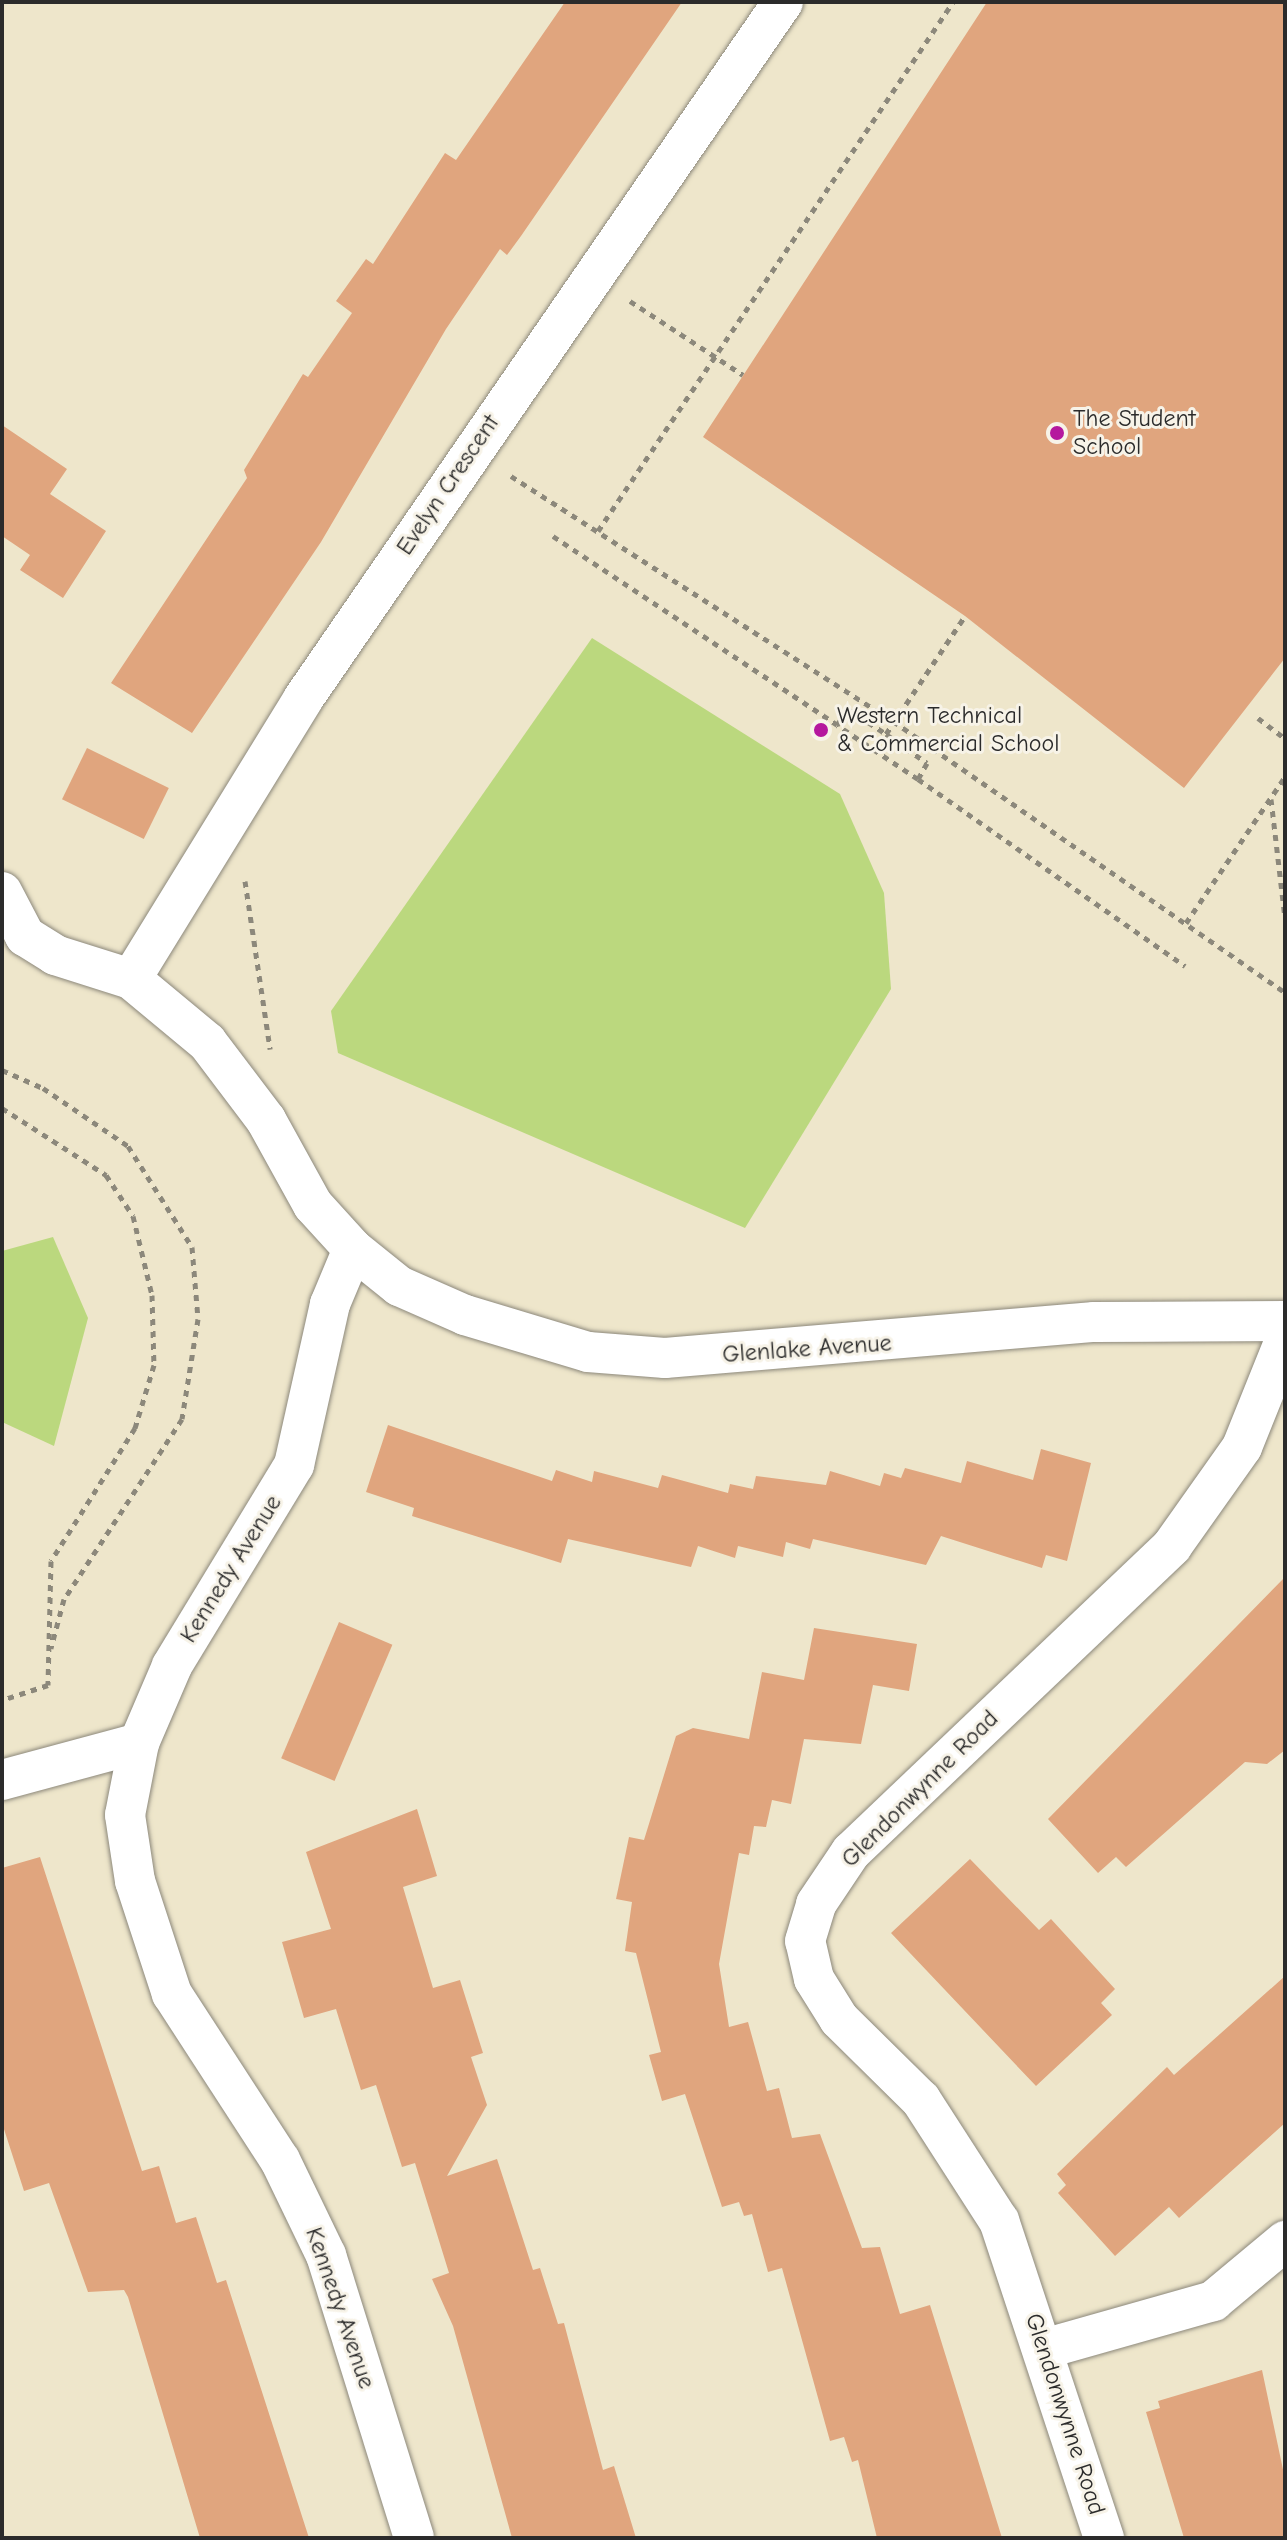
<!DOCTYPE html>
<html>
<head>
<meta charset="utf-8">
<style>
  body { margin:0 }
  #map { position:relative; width:1287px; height:2540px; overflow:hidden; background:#eee6cb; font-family:"Comic Neue",sans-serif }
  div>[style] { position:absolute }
  .green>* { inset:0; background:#bbd87e }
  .building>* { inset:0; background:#e0a57e; transform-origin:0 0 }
  .path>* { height:5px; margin-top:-2.5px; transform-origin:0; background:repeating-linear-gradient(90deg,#8c887b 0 6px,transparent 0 12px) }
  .roads { filter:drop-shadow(0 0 2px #8c887b) drop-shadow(0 0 2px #8c887b) }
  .street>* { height:40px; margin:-20px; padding:0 20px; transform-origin:20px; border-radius:20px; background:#fff }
  .dots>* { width:22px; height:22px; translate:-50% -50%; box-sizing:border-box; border:4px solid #f7f3e8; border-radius:50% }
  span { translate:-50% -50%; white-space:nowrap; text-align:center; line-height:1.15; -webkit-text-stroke:6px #f7f3e8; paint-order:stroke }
  .poi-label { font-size:24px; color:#2b2b2b }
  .left { translate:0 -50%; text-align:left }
  .street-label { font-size:24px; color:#2b2b2b }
  .frame { position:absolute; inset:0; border:4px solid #2b2b2b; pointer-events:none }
</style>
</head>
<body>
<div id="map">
  <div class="green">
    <i style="clip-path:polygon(592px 638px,840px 794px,884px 893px,891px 989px,745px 1228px,338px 1053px,331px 1011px)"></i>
    <i style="clip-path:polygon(53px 1237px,88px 1318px,54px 1446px,2px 1422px,2px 1251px)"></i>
  </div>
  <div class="building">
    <i style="clip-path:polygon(565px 2px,682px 2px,521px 236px,507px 255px,500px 249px,446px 329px,321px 542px,192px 733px,111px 683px,247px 478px,244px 470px,303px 374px,308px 377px,352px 313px,336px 301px,366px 259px,373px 264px,445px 153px,456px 160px)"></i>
    <i style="clip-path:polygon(987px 2px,1285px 2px,1285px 658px,1184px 788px,965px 616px,703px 437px)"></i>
    <i style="clip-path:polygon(2px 425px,67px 469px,50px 494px,106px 531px,63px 598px,20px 570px,30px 555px,2px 536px)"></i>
    <i style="left:87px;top:748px;width:91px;height:57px;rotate:26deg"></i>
    <i style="clip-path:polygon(388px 1425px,552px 1481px,556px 1470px,592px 1482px,594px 1471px,658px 1488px,662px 1475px,728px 1493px,730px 1484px,753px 1489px,756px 1476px,826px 1485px,830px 1471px,880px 1486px,884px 1473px,901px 1478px,905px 1468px,961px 1483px,967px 1461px,1033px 1480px,1041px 1449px,1091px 1463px,1067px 1561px,1046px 1555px,1042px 1568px,941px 1536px,926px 1565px,813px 1539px,810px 1549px,786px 1542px,783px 1557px,738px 1546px,735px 1558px,698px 1546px,691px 1567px,568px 1539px,561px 1563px,412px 1516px,414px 1508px,366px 1492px)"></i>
    <i style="clip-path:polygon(1285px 1577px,1285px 1750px,1267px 1764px,1245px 1762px,1126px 1867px,1116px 1857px,1098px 1873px,1048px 1819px)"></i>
    <i style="left:339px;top:1622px;width:58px;height:148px;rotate:23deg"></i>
    <i style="clip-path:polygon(814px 1628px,917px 1644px,909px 1691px,873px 1685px,861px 1744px,804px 1739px,791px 1804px,772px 1800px,766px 1827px,754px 1826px,749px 1855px,739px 1853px,719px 1964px,729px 2027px,748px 2022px,767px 2091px,779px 2088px,792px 2138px,820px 2134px,862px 2248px,880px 2247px,900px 2314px,930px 2305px,1002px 2538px,877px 2538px,858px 2460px,852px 2462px,844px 2437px,830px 2441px,782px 2268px,768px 2272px,752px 2214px,744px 2216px,739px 2202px,722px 2207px,685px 2094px,662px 2101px,649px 2055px,661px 2052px,636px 1953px,625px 1951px,632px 1902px,616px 1899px,629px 1837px,644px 1840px,676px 1736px,693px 1728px,749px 1739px,762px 1672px,804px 1680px)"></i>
    <i style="clip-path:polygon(417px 1809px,437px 1876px,403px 1887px,433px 1988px,460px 1980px,483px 2053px,471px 2057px,487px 2105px,447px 2176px,497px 2159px,533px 2270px,540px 2268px,558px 2324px,564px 2323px,603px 2470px,614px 2466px,636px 2538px,512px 2538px,453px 2326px,432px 2279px,449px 2273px,415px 2163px,402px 2167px,376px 2085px,361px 2090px,336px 2009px,304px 2018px,282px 1942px,331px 1929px,306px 1852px)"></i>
    <i style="clip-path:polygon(40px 1857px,142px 2171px,159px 2166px,176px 2223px,196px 2217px,217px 2283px,226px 2280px,309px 2538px,200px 2538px,128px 2297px,124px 2290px,88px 2292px,49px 2183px,24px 2191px,2px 2123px,2px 1868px)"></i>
    <i style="clip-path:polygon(970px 1859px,1039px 1930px,1051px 1919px,1115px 1989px,1101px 2003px,1112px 2015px,1036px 2086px,891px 1933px)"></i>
    <i style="clip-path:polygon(1285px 1976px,1285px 2123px,1179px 2218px,1169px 2207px,1115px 2256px,1058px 2193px,1066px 2185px,1057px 2174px,1167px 2067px,1174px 2075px)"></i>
    <i style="clip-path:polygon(1262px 2370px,1285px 2479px,1285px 2538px,1184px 2538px,1146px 2412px,1160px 2408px,1158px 2401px)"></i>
  </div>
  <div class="path">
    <i style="left:630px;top:301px;width:135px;rotate:33.2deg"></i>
    <i style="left:511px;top:476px;width:454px;rotate:32.7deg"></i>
    <i style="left:893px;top:721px;width:477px;rotate:34.7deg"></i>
    <i style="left:598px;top:531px;width:637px;rotate:-56.14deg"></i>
    <i style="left:553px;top:536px;width:341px;rotate:33.6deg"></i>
    <i style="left:1258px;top:718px;width:34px;rotate:37deg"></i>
    <i style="left:886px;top:734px;width:50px;rotate:35.3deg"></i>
    <i style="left:927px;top:763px;width:18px;rotate:119deg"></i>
    <i style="left:918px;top:779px;width:97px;rotate:-146.3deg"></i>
    <i style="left:837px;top:725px;width:19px;rotate:-55deg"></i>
    <i style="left:848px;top:709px;width:45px;rotate:33.3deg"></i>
    <i style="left:886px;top:734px;width:142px;rotate:-56.2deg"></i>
    <i style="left:918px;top:779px;width:326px;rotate:35deg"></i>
    <i style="left:1271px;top:799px;width:120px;rotate:83.3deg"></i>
    <i style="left:245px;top:881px;width:170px;rotate:81.5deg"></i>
    <i style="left:1186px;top:923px;width:176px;rotate:-55.9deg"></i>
    <i style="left:2px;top:1070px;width:45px;rotate:23.7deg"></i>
    <i style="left:43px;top:1088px;width:103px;rotate:34.3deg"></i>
    <i style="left:128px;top:1146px;width:120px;rotate:57.6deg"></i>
    <i style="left:192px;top:1247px;width:72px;rotate:85.2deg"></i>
    <i style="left:198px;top:1319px;width:101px;rotate:99.1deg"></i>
    <i style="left:182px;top:1419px;width:215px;rotate:123.2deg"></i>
    <i style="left:64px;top:1599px;width:51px;rotate:104.9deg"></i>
    <i style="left:2px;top:1108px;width:124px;rotate:32.8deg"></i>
    <i style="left:106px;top:1175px;width:49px;rotate:56.6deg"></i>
    <i style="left:133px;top:1216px;width:81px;rotate:76.5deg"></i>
    <i style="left:152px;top:1295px;width:70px;rotate:88.4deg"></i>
    <i style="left:154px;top:1365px;width:66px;rotate:106.8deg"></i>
    <i style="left:135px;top:1428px;width:157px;rotate:122.3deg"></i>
    <i style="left:51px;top:1561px;width:124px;rotate:91.4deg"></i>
    <i style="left:48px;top:1685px;width:48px;rotate:161.9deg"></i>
  </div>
  <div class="roads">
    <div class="street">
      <i style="left:2px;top:892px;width:50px;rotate:62.4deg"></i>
      <i style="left:25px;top:936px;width:36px;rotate:32deg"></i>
      <i style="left:55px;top:955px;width:80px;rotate:17.5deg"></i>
      <i style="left:131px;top:979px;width:99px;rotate:39.7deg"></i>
      <i style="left:207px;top:1042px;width:98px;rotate:52.9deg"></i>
      <i style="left:266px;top:1120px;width:97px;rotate:61.1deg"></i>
      <i style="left:313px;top:1205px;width:59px;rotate:47.7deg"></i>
      <i style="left:353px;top:1249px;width:60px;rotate:112.7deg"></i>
      <i style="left:330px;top:1304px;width:165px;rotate:102.6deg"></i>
      <i style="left:294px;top:1465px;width:235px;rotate:121.3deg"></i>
      <i style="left:172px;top:1666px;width:84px;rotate:113.2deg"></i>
      <i style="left:139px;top:1743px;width:73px;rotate:101deg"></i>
      <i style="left:125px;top:1815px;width:67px;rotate:81.4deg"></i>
      <i style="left:135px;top:1881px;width:119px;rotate:71.9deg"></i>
      <i style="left:172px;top:1994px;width:198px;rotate:57deg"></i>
      <i style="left:280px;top:2160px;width:106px;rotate:64.2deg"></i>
      <i style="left:326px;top:2255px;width:296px;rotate:72.7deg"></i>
      <i style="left:131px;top:979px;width:329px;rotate:-58.4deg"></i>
      <i style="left:303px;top:699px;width:846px;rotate:-55.45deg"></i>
      <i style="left:353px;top:1249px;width:59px;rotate:38.8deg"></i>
      <i style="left:399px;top:1286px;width:72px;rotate:23.7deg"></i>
      <i style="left:465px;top:1315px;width:128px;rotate:16.7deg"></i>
      <i style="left:588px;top:1352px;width:77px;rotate:4.5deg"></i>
      <i style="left:665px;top:1358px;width:431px;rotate:-4.8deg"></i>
      <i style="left:1094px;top:1322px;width:191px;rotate:-0.3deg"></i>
      <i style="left:2px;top:1780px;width:142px;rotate:-15.1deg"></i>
      <i style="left:1047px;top:2348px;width:173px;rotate:-15.8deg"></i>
      <i style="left:1213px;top:2301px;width:94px;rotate:-39.8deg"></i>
      <i style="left:1104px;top:2538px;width:334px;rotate:-108.3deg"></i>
      <i style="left:999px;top:2221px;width:144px;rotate:-122.8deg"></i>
      <i style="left:921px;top:2100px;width:115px;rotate:-135.4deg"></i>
      <i style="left:839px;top:2019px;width:47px;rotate:-122deg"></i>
      <i style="left:814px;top:1979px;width:39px;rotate:-103deg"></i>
      <i style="left:805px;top:1941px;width:39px;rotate:-73deg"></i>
      <i style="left:816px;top:1904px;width:63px;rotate:-56.1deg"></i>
      <i style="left:851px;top:1852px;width:443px;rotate:-43.6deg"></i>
      <i style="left:1172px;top:1546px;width:121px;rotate:-54.7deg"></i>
      <i style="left:1242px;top:1447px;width:115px;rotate:-68.1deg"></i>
    </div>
  </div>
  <div class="dots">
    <i style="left:1057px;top:433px;background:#b5179e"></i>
    <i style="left:821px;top:730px;background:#b5179e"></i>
  </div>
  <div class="poi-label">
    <span class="left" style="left:1073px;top:433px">The Student<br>School</span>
    <span class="left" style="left:837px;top:730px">Western Technical<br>&amp; Commercial School</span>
  </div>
  <div class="street-label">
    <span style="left:448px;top:485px;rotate:-56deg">Evelyn Crescent</span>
    <span style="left:807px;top:1349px;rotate:-4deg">Glenlake Avenue</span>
    <span style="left:231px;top:1569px;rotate:-58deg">Kennedy Avenue</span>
    <span style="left:920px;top:1789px;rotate:-45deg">Glendonwynne Road</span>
    <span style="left:340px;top:2308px;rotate:71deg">Kennedy Avenue</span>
    <span style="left:1065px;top:2414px;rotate:72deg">Glendonwynne Road</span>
  </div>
  <div class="frame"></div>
</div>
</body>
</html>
